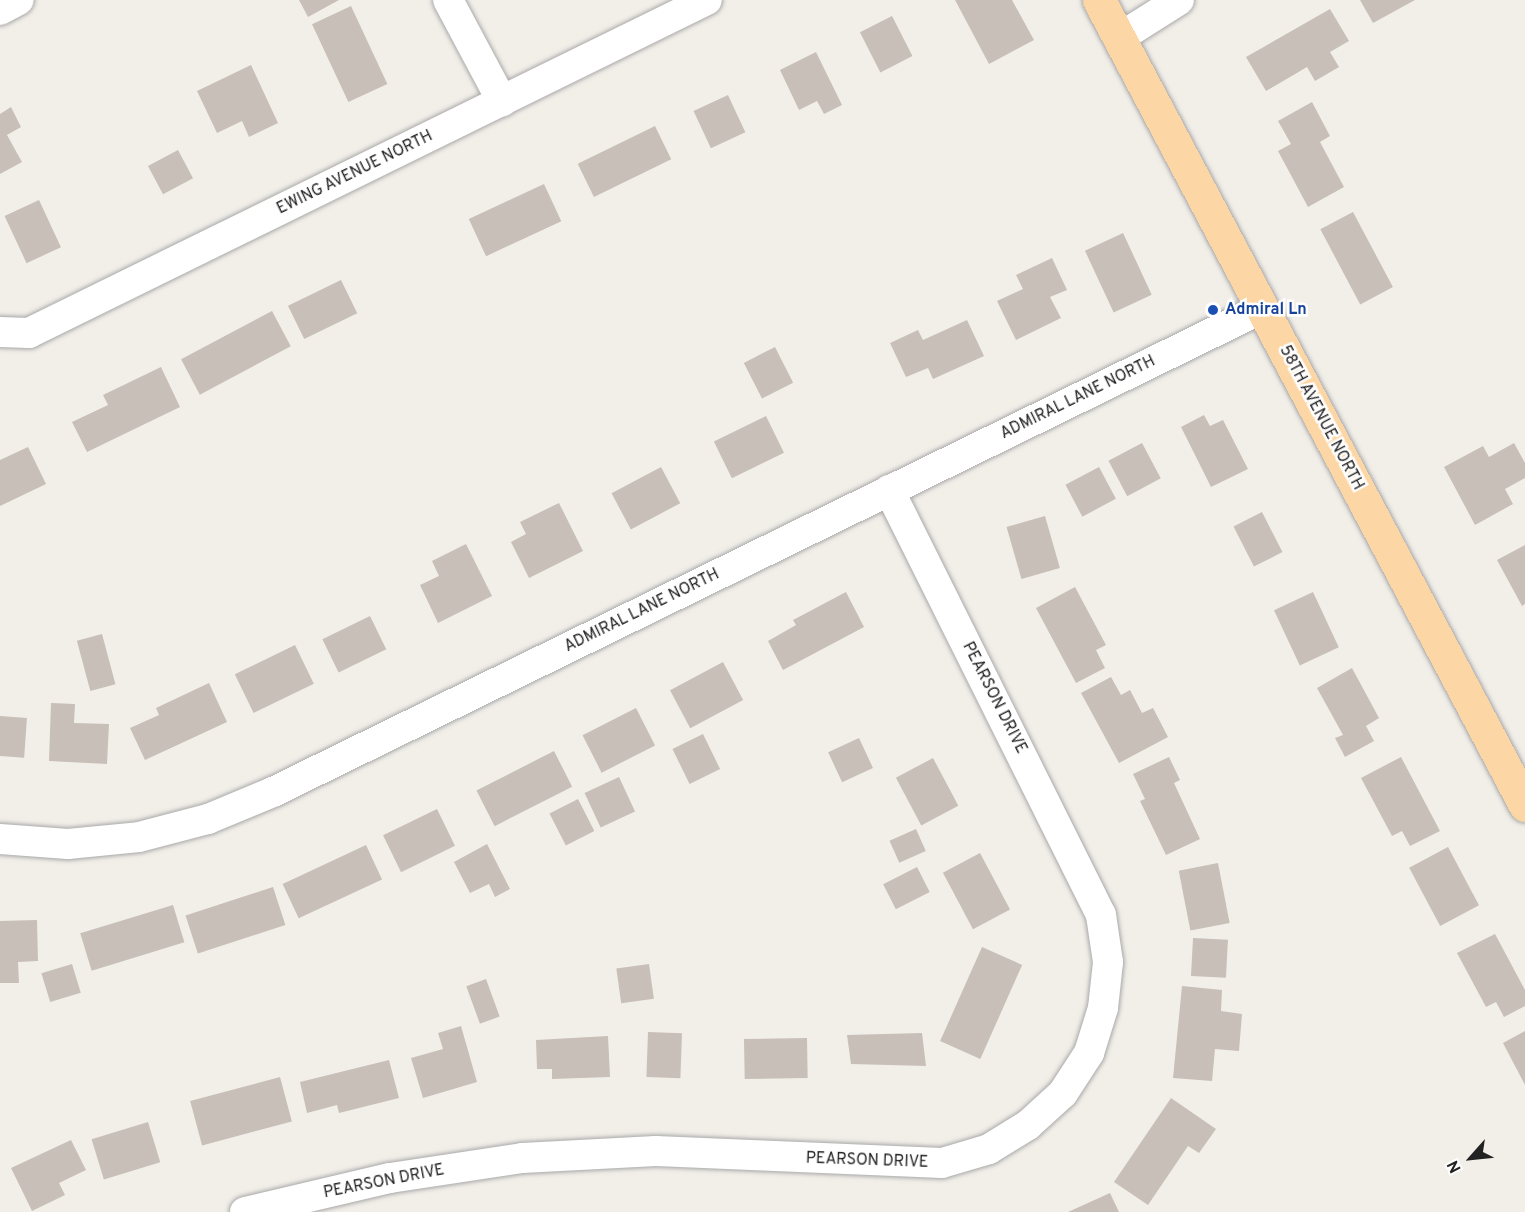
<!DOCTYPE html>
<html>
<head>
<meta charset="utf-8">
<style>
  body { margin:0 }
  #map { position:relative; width:1525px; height:1212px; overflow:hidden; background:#f2efe9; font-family:Overpass,sans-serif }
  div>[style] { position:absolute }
  .building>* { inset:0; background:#c7bfb8; transform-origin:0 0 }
  .roads { filter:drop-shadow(0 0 2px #a9a9a9) drop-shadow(0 0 2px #a9a9a9) }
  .minor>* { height:30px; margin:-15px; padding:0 15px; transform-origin:15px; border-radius:15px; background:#fff }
  .major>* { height:33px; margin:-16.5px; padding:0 16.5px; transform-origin:16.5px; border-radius:16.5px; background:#fcd6a4 }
  .dots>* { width:16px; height:16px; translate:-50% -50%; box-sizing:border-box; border:3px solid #fff; border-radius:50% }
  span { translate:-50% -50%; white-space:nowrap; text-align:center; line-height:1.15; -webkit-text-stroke:5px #fff; paint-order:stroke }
  .street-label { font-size:16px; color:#222 }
  .transit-label { font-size:16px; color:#164399; font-weight:700 }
  .left { translate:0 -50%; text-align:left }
  .north { position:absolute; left:1441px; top:1128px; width:60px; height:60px; -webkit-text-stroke:4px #fff; paint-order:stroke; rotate:243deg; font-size:16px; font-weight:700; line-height:24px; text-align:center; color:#222 }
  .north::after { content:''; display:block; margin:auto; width:21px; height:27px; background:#222; clip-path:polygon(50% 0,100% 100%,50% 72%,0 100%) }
</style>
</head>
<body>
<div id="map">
  <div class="building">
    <i style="clip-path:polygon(299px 0,339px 0,308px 17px)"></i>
    <i style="clip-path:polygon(955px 0,1012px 0,1034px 40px,989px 64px)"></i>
    <i style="clip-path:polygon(1360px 0,1415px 0,1373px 23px)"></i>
    <i style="left:351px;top:6px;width:86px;height:43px;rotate:65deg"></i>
    <i style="clip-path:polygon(1330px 9px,1349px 41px,1330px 52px,1339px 67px,1315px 81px,1307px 67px,1266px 91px,1246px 57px)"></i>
    <i style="left:892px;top:16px;width:45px;height:36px;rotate:63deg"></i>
    <i style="clip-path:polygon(816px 52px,842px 105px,824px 114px,817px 101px,799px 110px,780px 70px)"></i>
    <i style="clip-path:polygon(251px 65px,278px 123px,249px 137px,242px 121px,217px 133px,197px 91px)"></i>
    <i style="left:728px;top:95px;width:41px;height:38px;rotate:65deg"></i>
    <i style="clip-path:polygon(1312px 102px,1330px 136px,1320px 142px,1344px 187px,1308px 207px,1278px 151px,1291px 144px,1278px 121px)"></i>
    <i style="clip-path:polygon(11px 107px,21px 127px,7px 135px,22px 162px,0 174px,0 114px)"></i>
    <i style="left:655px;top:126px;width:37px;height:86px;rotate:64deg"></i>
    <i style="left:178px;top:150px;width:32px;height:34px;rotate:62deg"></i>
    <i style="left:544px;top:184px;width:41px;height:83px;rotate:65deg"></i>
    <i style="left:39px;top:200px;width:52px;height:38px;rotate:65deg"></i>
    <i style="left:1353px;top:212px;width:85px;height:37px;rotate:62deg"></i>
    <i style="left:1123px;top:233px;width:68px;height:42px;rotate:65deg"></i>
    <i style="clip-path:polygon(1052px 258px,1067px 290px,1050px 297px,1061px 318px,1016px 340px,997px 301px,1023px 289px,1016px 275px)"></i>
    <i style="left:341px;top:280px;width:37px;height:59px;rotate:64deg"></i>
    <i style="left:272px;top:311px;width:40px;height:103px;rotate:62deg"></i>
    <i style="clip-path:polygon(967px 320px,984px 356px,933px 379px,928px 368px,906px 377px,890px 343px,918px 330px,923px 340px)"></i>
    <i style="left:775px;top:347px;width:40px;height:35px;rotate:63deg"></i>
    <i style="clip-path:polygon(161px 367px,180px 407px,87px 452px,72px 422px,108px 405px,103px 395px)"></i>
    <i style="clip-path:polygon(1204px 415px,1210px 426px,1223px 420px,1248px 469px,1211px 487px,1181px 427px)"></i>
    <i style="left:766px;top:416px;width:41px;height:58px;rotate:64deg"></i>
    <i style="left:1142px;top:443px;width:40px;height:38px;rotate:62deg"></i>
    <i style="clip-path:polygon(1514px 443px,1525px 463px,1525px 478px,1505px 489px,1513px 504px,1475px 525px,1444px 467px,1483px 446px,1489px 457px)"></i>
    <i style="clip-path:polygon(28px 447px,46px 484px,0 506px,0 460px)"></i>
    <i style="left:661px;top:467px;width:41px;height:56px;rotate:62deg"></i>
    <i style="left:1099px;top:467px;width:36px;height:38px;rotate:62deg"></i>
    <i style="clip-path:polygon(559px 503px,583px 551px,529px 578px,511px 542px,526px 534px,520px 522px)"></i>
    <i style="left:1262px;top:512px;width:45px;height:32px;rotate:63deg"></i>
    <i style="left:1045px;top:516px;width:54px;height:40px;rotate:74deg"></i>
    <i style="clip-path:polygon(466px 544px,492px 596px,438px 623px,420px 585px,439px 576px,432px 561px)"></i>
    <i style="clip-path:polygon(1525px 545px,1525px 604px,1522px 606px,1497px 560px)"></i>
    <i style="clip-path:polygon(1075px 587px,1106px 645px,1096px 650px,1105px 668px,1076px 683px,1036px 608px)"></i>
    <i style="clip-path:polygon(846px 592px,864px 627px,783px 670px,768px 641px,796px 625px,793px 620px)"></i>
    <i style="left:1313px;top:592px;width:61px;height:43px;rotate:65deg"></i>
    <i style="left:370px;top:616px;width:37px;height:53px;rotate:64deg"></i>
    <i style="left:102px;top:634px;width:52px;height:26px;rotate:75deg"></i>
    <i style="left:295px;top:645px;width:43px;height:67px;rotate:64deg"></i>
    <i style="left:723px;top:662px;width:43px;height:60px;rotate:62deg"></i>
    <i style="clip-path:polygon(1352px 668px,1379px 718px,1366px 726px,1374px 741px,1345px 757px,1335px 738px,1343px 735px,1317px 688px)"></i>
    <i style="clip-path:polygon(1111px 677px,1121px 695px,1130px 690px,1142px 713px,1153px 708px,1168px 737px,1119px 763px,1081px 693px)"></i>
    <i style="clip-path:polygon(209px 683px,227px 722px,145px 760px,130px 728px,159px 715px,156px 708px)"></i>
    <i style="clip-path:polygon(51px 703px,75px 704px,74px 723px,109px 724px,107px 764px,49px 761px)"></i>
    <i style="left:636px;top:708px;width:42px;height:60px;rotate:63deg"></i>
    <i style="left:0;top:716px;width:27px;height:40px;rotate:4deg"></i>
    <i style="left:703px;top:734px;width:39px;height:34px;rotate:64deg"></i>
    <i style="left:859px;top:738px;width:33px;height:34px;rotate:65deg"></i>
    <i style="left:554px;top:751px;width:40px;height:87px;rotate:63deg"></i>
    <i style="clip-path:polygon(1169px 757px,1180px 780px,1174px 783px,1200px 839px,1166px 855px,1140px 801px,1145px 799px,1133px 774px)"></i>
    <i style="clip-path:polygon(1401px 757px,1440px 831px,1410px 846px,1402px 831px,1392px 836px,1361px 778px)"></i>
    <i style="left:933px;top:758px;width:54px;height:42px;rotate:62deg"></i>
    <i style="left:619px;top:777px;width:38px;height:38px;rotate:65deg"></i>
    <i style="left:578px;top:799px;width:36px;height:32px;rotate:63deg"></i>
    <i style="left:437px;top:809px;width:41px;height:60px;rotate:64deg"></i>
    <i style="left:916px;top:829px;width:24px;height:29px;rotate:66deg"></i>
    <i style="clip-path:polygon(487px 844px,510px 889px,495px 897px,489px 884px,470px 893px,454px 862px)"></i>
    <i style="left:366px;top:845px;width:38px;height:92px;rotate:65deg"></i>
    <i style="left:1448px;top:847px;width:66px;height:44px;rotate:62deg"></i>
    <i style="left:980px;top:853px;width:64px;height:42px;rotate:62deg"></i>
    <i style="left:1218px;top:863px;width:61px;height:40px;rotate:79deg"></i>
    <i style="left:917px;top:867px;width:28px;height:38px;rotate:63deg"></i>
    <i style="left:273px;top:887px;width:40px;height:92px;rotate:72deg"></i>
    <i style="left:173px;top:905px;width:39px;height:97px;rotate:73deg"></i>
    <i style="clip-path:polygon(37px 920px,38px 961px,18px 962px,19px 983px,0 983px,0 921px)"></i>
    <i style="clip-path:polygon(1495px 934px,1525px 990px,1525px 1006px,1504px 1017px,1496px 1002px,1486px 1007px,1457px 953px)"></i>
    <i style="left:1193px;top:938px;width:35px;height:38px;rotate:3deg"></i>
    <i style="left:982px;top:947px;width:44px;height:103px;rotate:24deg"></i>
    <i style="left:72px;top:964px;width:30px;height:32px;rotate:73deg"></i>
    <i style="left:649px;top:964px;width:35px;height:33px;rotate:82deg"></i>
    <i style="left:486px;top:979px;width:40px;height:21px;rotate:70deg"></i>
    <i style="clip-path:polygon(1182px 986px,1222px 990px,1221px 1011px,1242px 1014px,1239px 1051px,1215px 1049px,1212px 1081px,1173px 1078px)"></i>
    <i style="clip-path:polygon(461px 1026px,477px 1082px,423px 1098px,411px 1058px,443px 1049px,438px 1033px)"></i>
    <i style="clip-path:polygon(1525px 1031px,1525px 1085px,1503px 1043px)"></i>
    <i style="left:648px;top:1032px;width:34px;height:45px;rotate:2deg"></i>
    <i style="clip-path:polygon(922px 1033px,926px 1066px,851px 1064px,847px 1035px)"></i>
    <i style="clip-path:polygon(608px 1036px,610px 1077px,552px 1079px,552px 1069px,537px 1069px,536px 1040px)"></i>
    <i style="left:807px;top:1038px;width:40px;height:63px;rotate:89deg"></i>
    <i style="clip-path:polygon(389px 1060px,399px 1098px,339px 1113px,337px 1105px,307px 1113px,300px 1082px)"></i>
    <i style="left:280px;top:1077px;width:46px;height:93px;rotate:75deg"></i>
    <i style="clip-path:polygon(1171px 1098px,1216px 1129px,1199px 1153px,1188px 1146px,1148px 1205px,1114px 1182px)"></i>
    <i style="left:148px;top:1122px;width:42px;height:59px;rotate:73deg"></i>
    <i style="clip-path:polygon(71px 1140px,86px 1170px,59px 1183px,65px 1195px,32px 1211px,11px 1168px)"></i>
    <i style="clip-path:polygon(1110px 1193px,1119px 1212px,1068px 1212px)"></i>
  </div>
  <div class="roads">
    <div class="minor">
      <i style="left:448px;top:0;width:115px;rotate:61.9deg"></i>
      <i style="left:0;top:10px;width:21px;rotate:-28deg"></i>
      <i style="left:1119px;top:38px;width:71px;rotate:-32.3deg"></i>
      <i style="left:0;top:332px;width:29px;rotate:2deg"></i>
      <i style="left:29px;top:333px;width:755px;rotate:-26.16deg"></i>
      <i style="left:0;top:839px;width:68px;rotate:4.2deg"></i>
      <i style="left:68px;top:844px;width:71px;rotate:-5.6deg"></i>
      <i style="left:139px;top:837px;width:71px;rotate:-14.6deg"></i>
      <i style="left:208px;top:819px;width:70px;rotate:-22.6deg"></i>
      <i style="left:273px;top:792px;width:1102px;rotate:-26.05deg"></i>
      <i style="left:245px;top:1212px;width:149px;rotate:-13.2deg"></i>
      <i style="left:390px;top:1178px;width:134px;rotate:-8.6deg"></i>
      <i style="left:522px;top:1158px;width:134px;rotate:-3deg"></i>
      <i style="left:656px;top:1151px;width:286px;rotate:2.4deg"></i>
      <i style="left:942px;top:1163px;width:49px;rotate:-16.6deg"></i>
      <i style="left:989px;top:1149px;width:46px;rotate:-31.6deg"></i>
      <i style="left:1028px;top:1125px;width:47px;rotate:-42.4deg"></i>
      <i style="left:1063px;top:1093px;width:48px;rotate:-57deg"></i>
      <i style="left:1089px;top:1053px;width:47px;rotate:-72.7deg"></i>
      <i style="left:1103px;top:1008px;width:46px;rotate:-83.8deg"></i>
      <i style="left:1108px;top:962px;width:48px;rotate:-98.5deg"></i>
      <i style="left:1101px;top:915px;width:475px;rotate:-116.5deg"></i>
    </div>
    <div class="major">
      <i style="left:1099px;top:0;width:911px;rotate:62.11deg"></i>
    </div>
  </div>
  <div class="dots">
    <i style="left:1213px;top:310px;background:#1a4fb4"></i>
  </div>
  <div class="street-label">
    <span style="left:355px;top:173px;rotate:-26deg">EWING AVENUE NORTH</span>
    <span style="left:1078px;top:398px;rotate:-26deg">ADMIRAL LANE NORTH</span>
    <span style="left:1321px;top:418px;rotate:62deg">58TH AVENUE NORTH</span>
    <span style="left:642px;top:611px;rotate:-26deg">ADMIRAL LANE NORTH</span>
    <span style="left:994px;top:698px;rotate:63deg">PEARSON DRIVE</span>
    <span style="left:867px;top:1161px;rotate:2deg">PEARSON DRIVE</span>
    <span style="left:384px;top:1182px;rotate:-11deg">PEARSON DRIVE</span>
  </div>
  <div class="transit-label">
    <span class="left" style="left:1225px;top:310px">Admiral Ln</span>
  </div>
  <div class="north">N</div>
</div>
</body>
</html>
